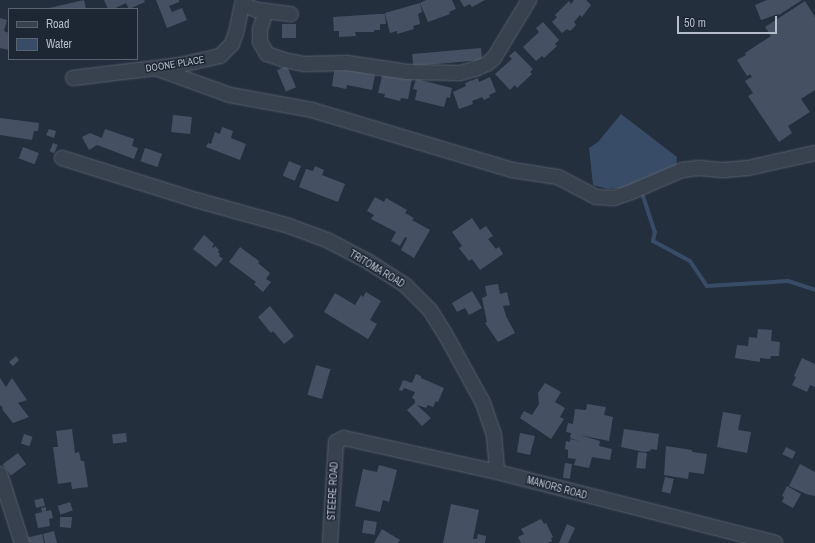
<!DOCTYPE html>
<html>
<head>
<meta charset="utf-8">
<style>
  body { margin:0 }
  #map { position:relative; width:815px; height:543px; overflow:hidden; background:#242f3e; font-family:"Archivo Narrow",sans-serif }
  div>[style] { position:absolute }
  .water>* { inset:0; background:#394c67 }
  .stream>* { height:4px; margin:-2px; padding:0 2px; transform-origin:2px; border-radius:2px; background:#394c67 }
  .building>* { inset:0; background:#455162; transform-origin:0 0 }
  .roads { filter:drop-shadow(0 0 1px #565f6c) drop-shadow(0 0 1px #565f6c) }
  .minor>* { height:14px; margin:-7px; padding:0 7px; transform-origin:7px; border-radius:7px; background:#38414e }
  span { translate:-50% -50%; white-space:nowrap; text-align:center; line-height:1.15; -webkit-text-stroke:3px #1d2633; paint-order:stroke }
  .street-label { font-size:10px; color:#b4bcc9 }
  .legend { position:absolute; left:8px; top:8px; width:130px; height:52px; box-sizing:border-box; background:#1d2633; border:1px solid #59626f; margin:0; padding:5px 7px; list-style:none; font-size:12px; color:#b4bcc9 }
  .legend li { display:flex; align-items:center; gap:8px; height:20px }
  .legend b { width:20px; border:1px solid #59626f }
  .scale { position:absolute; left:677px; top:16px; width:100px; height:18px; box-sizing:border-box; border:2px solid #b4bcc9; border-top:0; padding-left:5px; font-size:12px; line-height:14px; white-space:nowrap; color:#b4bcc9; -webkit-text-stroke:3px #1d2633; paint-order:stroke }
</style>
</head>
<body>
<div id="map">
  <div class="water">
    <i style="clip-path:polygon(621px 114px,677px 157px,676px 168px,626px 188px,608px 189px,593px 185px,589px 148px,598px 142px)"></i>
  </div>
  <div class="stream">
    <i style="left:643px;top:196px;width:38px;rotate:72deg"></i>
    <i style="left:655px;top:232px;width:9px;rotate:103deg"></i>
    <i style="left:653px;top:241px;width:42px;rotate:28.4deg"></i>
    <i style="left:690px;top:261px;width:30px;rotate:56deg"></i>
    <i style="left:707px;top:286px;width:81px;rotate:-3.5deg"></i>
    <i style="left:788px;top:281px;width:28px;rotate:18deg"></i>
  </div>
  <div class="building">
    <i style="clip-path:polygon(84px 0,86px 9px,49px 9px,49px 8px)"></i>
    <i style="clip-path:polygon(104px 0,144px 0,145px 2px,129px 9px,126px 3px,113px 9px,108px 9px)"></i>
    <i style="clip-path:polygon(156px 0,179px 0,179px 2px,169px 6px,172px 12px,182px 8px,187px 20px,167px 28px)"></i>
    <i style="clip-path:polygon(426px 0,452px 0,456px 9px,449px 12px,450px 14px,428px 22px,420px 3px)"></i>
    <i style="clip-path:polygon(460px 0,485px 0,472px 7px,470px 4px,464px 7px)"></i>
    <i style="clip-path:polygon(574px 0,586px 0,591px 5px,582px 17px,580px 15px,574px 22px,576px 25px,570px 31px,567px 29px,562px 33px,552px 22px,557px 17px,555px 15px,569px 1px,571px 4px)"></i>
    <i style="clip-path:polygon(767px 0,802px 0,779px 15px,778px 14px,761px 20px,755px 5px)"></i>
    <i style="clip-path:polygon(805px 1px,815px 17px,815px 90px,801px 99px,810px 112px,788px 126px,792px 133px,779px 142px,748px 96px,753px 93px,745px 81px,752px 77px,750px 74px,747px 76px,737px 60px,746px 55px,745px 53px,771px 36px,765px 27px)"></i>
    <i style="clip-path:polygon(420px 3px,422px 12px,418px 14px,420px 24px,413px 26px,414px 29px,397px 34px,397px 31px,390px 33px,385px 13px)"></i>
    <i style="clip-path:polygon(379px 14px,385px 14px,386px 24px,380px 24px,380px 30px,374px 30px,374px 32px,355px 32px,356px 36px,339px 37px,339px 31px,334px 31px,333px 17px)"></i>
    <i style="clip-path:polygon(0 18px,7px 20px,4px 31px,9px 33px,9px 50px,0 48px)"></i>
    <i style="clip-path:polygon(543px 22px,559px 40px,555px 44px,557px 46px,544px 58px,542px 56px,536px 61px,523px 47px,539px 32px,536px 28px)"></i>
    <i style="left:282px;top:24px;width:14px;height:14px"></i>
    <i style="left:481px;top:48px;width:12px;height:69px;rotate:85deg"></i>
    <i style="clip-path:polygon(515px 51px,533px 69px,530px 72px,532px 74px,517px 88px,515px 85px,510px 90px,495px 74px,512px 59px,509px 56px)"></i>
    <i style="left:287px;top:66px;width:23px;height:11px;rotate:67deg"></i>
    <i style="clip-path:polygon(335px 66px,375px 75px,372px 90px,347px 85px,346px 89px,332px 86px)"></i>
    <i style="clip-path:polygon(383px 72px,412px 79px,408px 99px,401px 98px,400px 101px,384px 97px,385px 94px,378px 93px)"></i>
    <i style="clip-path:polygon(490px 77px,496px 92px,489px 95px,490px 97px,484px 100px,482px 97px,472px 101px,473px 104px,459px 109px,453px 92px,466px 86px,465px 83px,478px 78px,479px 82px)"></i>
    <i style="clip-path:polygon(416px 79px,452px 88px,450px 98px,447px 97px,444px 107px,415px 100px,417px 90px,413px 89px)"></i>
    <i style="left:173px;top:115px;width:19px;height:17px;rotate:6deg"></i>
    <i style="clip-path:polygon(0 118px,39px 123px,38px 131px,34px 131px,32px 140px,0 135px)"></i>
    <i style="clip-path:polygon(222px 127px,233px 131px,231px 138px,246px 144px,240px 160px,206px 147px,208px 143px,211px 144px,215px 132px,220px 134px)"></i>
    <i style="clip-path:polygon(49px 129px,56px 131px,54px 138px,46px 135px)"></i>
    <i style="clip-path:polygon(105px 129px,134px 139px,132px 146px,138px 148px,134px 159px,97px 145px,89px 150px,82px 137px,90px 133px,102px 138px)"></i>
    <i style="left:53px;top:143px;width:5px;height:9px;rotate:22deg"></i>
    <i style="left:23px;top:147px;width:17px;height:12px;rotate:21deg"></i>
    <i style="left:145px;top:148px;width:18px;height:14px;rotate:19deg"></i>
    <i style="left:289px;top:161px;width:13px;height:16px;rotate:23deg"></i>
    <i style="clip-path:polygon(315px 166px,324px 170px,322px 175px,345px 184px,338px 202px,299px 187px,306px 169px,313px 171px)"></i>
    <i style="clip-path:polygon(375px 197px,384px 202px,386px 198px,407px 210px,405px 213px,414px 218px,412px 220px,430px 230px,414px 258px,401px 250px,407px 238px,405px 237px,400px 246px,391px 241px,396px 232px,371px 219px,374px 215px,367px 211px)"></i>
    <i style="clip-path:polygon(472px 218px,480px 230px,486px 226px,493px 236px,488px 239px,496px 249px,499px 247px,503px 254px,480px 270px,472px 259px,469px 261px,459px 248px,462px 246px,452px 232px)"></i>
    <i style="clip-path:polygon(204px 235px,214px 244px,212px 247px,213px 248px,215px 246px,219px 250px,218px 252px,220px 254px,219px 256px,223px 259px,216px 267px,193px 249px)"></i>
    <i style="clip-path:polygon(240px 247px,259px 261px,258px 263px,270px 273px,266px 279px,271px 282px,263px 292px,254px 284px,256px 282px,229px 262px)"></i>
    <i style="clip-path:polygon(498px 284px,500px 294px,507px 292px,510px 305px,503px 306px,506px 316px,515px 333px,498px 342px,485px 323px,487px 322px,482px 298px,487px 296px,485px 286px)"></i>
    <i style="clip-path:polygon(472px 291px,482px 308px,469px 315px,465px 308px,457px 312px,452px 303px)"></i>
    <i style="clip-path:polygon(366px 292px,381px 301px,370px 320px,377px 324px,368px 339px,324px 312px,335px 293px,355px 305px,361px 295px,363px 297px)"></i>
    <i style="clip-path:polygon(270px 306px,294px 336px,284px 344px,273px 331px,271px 333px,258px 317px)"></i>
    <i style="clip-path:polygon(758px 329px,772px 330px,771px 341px,780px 342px,779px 356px,771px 356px,770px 359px,760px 358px,760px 362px,735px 358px,737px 345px,748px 346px,749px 337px,757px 338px)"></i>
    <i style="clip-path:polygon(16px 356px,19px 360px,13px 366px,9px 362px)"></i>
    <i style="clip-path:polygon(802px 358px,815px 364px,815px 387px,810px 385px,807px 392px,792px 385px,796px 377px,794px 376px)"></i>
    <i style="left:316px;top:365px;width:15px;height:31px;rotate:16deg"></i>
    <i style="clip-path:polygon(416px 374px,421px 376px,421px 378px,444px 388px,438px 402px,436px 401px,433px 407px,428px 405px,426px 408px,417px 405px,431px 418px,422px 426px,407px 410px,415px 403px,415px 400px,412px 398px,415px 392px,404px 388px,402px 391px,399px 390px,403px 380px,412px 383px)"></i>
    <i style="clip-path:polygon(0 378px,6px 387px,12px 378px,27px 400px,18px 403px,29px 417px,13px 423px,2px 409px,3px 408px,0 405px)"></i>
    <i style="clip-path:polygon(545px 383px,561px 392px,555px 402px,565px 408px,560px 417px,564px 419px,551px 439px,520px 418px,524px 411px,532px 415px,539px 404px,538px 393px)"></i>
    <i style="clip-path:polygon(587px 404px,606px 407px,604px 415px,613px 417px,609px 441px,580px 435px,600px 441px,599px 446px,612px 449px,610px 460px,592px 457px,589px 468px,574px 465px,576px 459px,568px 458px,568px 450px,565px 449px,566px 441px,570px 442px,570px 439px,579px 441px,570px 438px,571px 433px,566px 432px,568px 423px,573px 424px,575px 409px,586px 410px)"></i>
    <i style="clip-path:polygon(723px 412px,741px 415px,738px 430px,751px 432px,747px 453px,717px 447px)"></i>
    <i style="clip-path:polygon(72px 429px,75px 453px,79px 452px,81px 461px,84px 461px,88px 487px,72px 489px,71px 482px,58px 484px,53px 447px,58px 447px,56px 431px)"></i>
    <i style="clip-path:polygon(624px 429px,659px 434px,657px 450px,651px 449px,650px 451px,644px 452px,621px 447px)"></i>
    <i style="left:126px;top:433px;width:9px;height:14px;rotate:84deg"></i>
    <i style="clip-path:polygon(520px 433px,535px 436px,530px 455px,517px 452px)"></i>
    <i style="left:24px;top:434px;width:9px;height:10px;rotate:18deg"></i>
    <i style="clip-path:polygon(666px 446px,692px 450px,692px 452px,707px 454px,704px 474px,689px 472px,688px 479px,664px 475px)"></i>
    <i style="left:786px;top:447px;width:11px;height:8px;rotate:27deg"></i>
    <i style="left:638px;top:452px;width:9px;height:16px;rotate:6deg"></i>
    <i style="left:18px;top:453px;width:14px;height:19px;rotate:54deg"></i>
    <i style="left:565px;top:463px;width:7px;height:15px;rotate:8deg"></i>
    <i style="clip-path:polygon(800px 464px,815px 472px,815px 496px,806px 494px,789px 486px)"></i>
    <i style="clip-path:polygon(379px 465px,397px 470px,389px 502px,383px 500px,380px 512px,355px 506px,363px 469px,377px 472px)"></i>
    <i style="left:665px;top:477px;width:9px;height:15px;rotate:13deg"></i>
    <i style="clip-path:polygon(787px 486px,801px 494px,793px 508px,782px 502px,784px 497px,782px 496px)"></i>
    <i style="left:43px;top:498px;width:8px;height:9px;rotate:76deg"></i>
    <i style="left:70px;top:502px;width:9px;height:13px;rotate:72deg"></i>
    <i style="clip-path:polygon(451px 504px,479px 510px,473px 539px,477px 539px,478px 534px,486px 536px,485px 543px,443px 543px)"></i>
    <i style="clip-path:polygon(46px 507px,46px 511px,51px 510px,53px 518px,49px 519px,50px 526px,38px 528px,35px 514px,42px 512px,41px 508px)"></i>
    <i style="clip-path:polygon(60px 517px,72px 517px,71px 528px,60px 527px)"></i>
    <i style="clip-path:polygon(541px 519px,544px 524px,546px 523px,553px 537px,551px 538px,552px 541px,548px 543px,521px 543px,518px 537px,524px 534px,521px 529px)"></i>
    <i style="left:364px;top:520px;width:13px;height:13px;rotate:9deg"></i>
    <i style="clip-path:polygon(567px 524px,575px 528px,568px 543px,559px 543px)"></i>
    <i style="clip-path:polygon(382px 529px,400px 540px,398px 543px,374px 543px)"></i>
    <i style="clip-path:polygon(54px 531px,57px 543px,45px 543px,43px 534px)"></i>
    <i style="clip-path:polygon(42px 534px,44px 543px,27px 543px,26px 538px)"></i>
  </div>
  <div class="roads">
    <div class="minor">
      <i style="left:242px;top:4px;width:16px;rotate:22deg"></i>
      <i style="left:257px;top:10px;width:34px;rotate:7deg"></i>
      <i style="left:266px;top:11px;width:19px;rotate:108deg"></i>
      <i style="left:260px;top:29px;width:13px;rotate:90deg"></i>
      <i style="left:260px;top:42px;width:14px;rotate:60deg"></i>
      <i style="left:267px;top:54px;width:18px;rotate:19deg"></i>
      <i style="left:284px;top:60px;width:20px;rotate:11deg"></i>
      <i style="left:304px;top:64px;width:43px;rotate:-1.3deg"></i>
      <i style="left:347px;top:63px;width:61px;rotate:8.5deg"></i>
      <i style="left:407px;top:72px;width:53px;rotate:1.1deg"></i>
      <i style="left:460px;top:73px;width:16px;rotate:-15deg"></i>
      <i style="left:475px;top:69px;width:13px;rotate:-23deg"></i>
      <i style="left:487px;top:64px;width:9px;rotate:-41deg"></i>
      <i style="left:494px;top:58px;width:68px;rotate:-58.9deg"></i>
      <i style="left:155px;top:68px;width:80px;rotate:19.8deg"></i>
      <i style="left:230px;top:95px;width:83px;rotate:10.4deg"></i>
      <i style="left:312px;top:110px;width:209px;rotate:16.7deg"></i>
      <i style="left:512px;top:170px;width:47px;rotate:8.7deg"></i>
      <i style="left:558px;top:177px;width:43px;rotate:27.8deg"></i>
      <i style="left:596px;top:197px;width:18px;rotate:3deg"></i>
      <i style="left:614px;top:198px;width:18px;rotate:-19deg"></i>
      <i style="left:631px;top:192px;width:56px;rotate:-23.3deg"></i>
      <i style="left:682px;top:170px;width:17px;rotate:-7deg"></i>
      <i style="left:699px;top:168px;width:25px;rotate:5deg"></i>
      <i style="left:724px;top:170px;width:24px;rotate:-5deg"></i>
      <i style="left:748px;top:168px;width:69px;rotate:-12.6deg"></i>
      <i style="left:73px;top:78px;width:108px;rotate:-6.9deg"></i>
      <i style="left:180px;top:65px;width:41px;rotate:-12.7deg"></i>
      <i style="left:220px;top:56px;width:17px;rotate:-45deg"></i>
      <i style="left:232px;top:44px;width:12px;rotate:-70deg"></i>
      <i style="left:236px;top:33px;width:30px;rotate:-78deg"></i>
      <i style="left:242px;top:4px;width:5px;rotate:-53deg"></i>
      <i style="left:62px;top:158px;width:140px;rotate:17.4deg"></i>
      <i style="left:196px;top:200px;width:97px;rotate:15.6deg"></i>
      <i style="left:289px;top:226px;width:40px;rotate:20.2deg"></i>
      <i style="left:327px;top:240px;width:47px;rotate:27.6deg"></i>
      <i style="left:369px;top:262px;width:43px;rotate:32.6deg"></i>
      <i style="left:405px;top:285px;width:35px;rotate:45deg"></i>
      <i style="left:430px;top:310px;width:26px;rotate:58deg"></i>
      <i style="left:444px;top:332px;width:81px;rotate:61.2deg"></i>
      <i style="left:483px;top:403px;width:34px;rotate:71deg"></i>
      <i style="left:494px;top:435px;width:37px;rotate:85deg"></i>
      <i style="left:0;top:474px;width:72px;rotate:72.3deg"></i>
      <i style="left:330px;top:543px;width:101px;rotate:-86.6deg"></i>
      <i style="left:336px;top:442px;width:9px;rotate:-27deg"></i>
      <i style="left:344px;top:438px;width:157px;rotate:12.5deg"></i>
      <i style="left:497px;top:472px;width:287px;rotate:14.3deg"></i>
    </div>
  </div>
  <div class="street-label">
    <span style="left:175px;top:64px;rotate:-9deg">DOONE PLACE</span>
    <span style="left:377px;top:269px;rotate:31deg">TRITOMA ROAD</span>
    <span style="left:557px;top:488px;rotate:15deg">MANORS ROAD</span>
    <span style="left:333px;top:491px;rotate:-87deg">STEERE ROAD</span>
  </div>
  <ul class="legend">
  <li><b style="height:5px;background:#38414e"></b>Road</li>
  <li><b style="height:11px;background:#394c67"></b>Water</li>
  </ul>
  <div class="scale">50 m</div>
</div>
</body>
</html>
